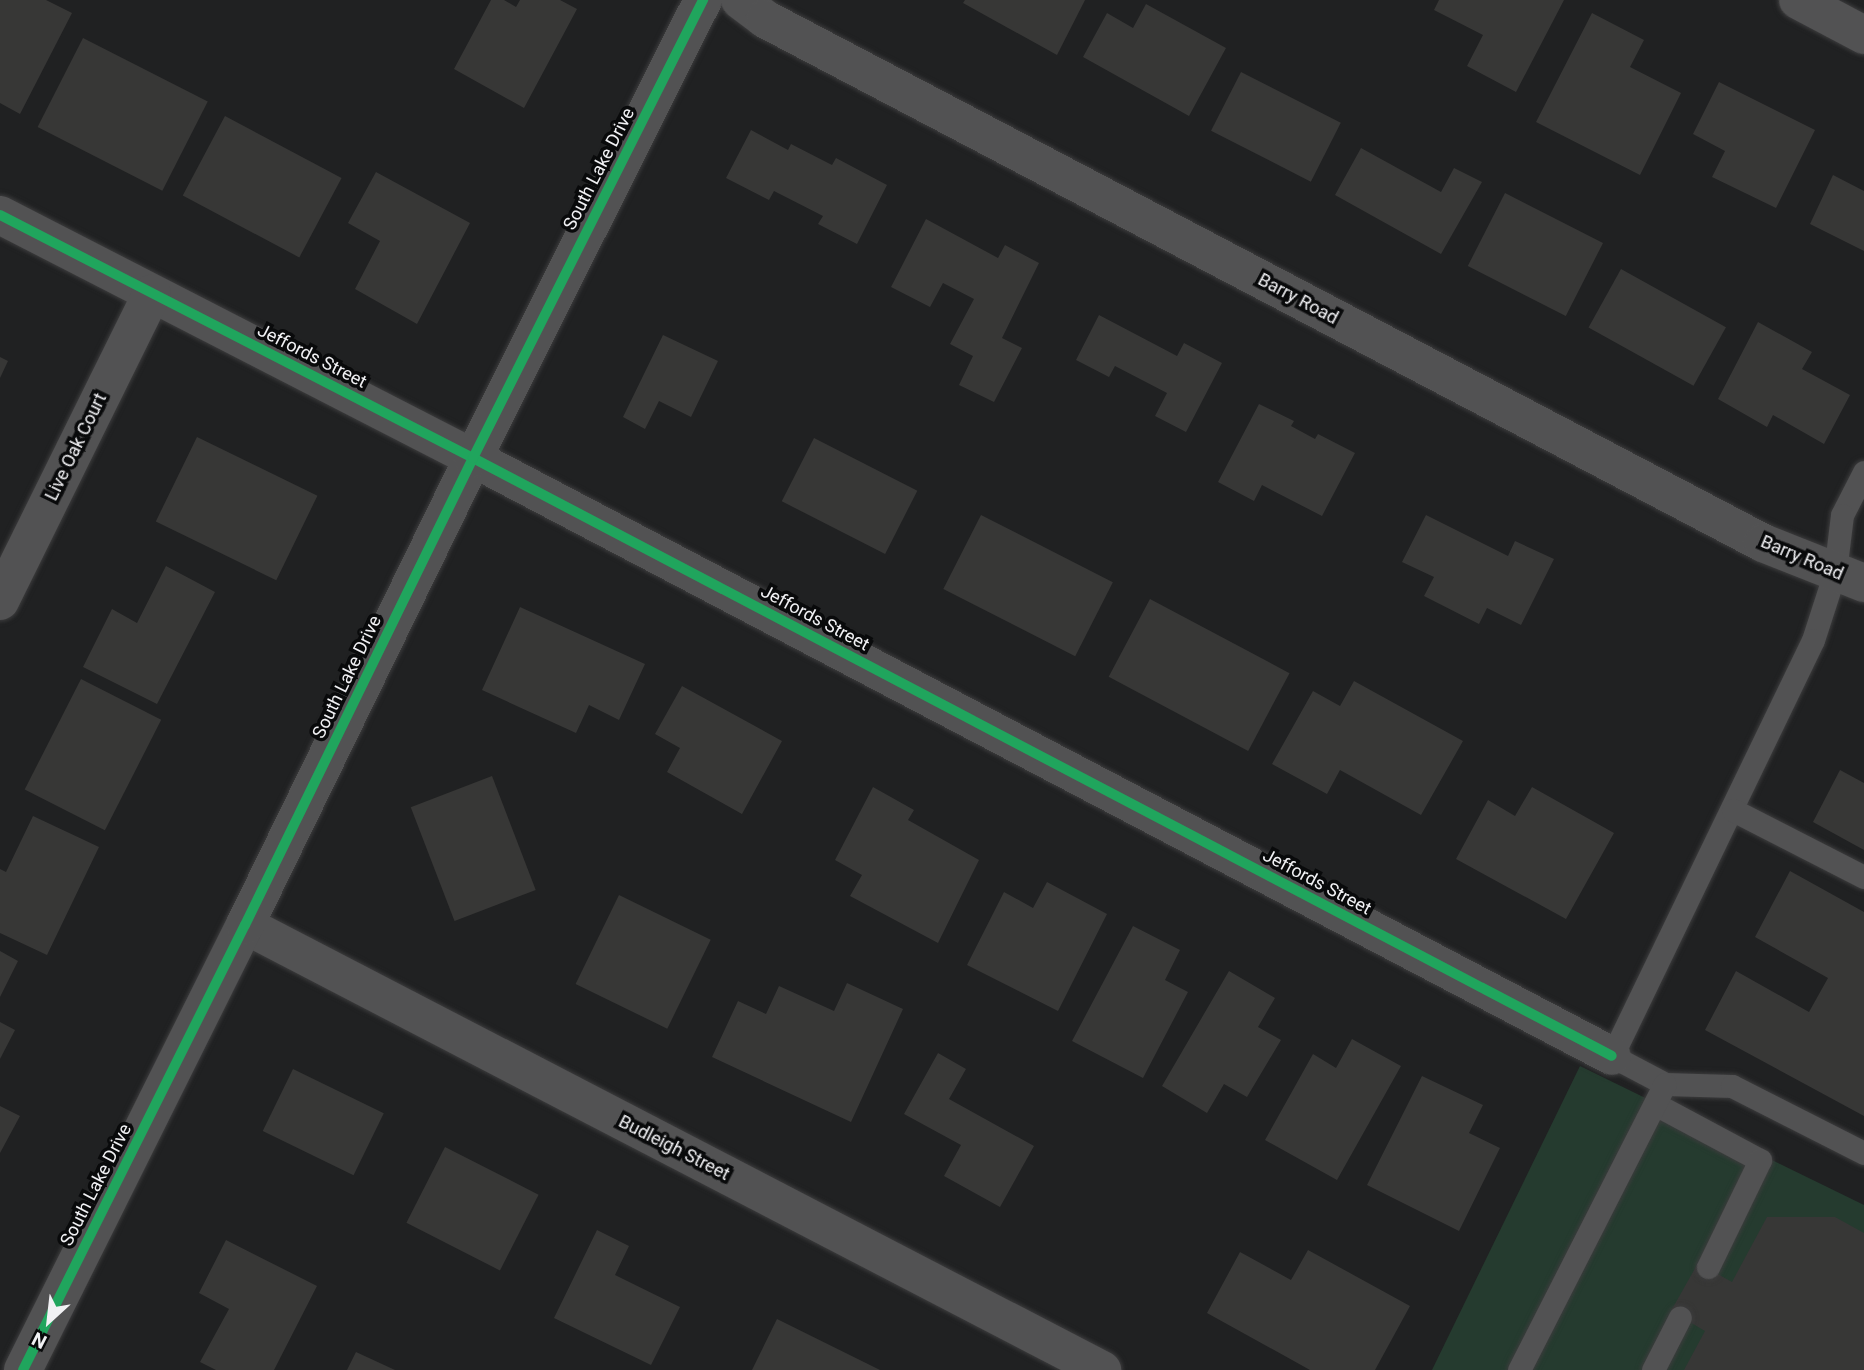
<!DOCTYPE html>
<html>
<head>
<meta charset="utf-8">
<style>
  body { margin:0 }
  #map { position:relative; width:1864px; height:1370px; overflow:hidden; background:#202122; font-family:Roboto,sans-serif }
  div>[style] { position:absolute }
  .green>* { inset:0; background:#253b2f }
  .building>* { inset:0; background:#373736; transform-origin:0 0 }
  .roads { filter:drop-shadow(0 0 2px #3c3c3d) drop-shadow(0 0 2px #3c3c3d) }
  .service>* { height:23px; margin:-11.5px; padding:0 11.5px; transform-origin:11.5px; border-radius:11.5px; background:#525253 }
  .minor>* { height:38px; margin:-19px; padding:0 19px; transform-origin:19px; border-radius:19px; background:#525253 }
  .tertiary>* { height:38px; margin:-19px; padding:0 19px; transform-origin:19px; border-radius:19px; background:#525253 }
  .cycleway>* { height:10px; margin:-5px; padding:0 5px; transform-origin:5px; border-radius:5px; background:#20a55d }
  span { translate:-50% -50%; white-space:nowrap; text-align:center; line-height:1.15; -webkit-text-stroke:7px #090a0b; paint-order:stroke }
  .street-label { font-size:18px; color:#f1f1f4 }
  .north { position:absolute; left:14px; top:1286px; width:70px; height:70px; -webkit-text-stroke:5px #090a0b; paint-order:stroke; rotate:207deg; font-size:19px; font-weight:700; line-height:28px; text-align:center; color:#f1f1f4 }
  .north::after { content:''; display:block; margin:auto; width:24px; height:32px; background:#f1f1f4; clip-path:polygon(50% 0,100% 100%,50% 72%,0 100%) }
</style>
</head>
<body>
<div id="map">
  <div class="green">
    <i style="clip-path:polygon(1580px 1066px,1864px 1205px,1864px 1370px,1432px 1370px)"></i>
  </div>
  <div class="building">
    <i style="clip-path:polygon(0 0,46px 0,72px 13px,20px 114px,0 103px)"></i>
    <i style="clip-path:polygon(491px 0,504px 0,516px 7px,520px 0,560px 0,577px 9px,524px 108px,454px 69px)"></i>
    <i style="clip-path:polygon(965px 0,1085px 0,1057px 55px,963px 3px)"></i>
    <i style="clip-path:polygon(1439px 0,1564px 0,1516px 92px,1467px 66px,1483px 35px,1434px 10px)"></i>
    <i style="clip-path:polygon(1146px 4px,1226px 48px,1189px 116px,1083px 57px,1107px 13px,1133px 28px)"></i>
    <i style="clip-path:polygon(1592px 13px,1644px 40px,1630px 67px,1681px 93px,1640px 175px,1536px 122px)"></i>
    <i style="left:83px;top:38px;width:140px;height:100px;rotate:27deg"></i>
    <i style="left:1241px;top:72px;width:112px;height:66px;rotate:27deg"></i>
    <i style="clip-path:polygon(1719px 82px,1815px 130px,1776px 208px,1712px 177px,1725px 151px,1693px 134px)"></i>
    <i style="left:225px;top:116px;width:132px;height:90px;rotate:28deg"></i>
    <i style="clip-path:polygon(751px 130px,788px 150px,791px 144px,832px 165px,836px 158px,887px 185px,857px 244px,818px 224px,823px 216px,774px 191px,769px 200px,726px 178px)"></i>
    <i style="clip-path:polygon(1361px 148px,1441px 192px,1454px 168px,1482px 182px,1441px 254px,1335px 195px)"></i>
    <i style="clip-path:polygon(376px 172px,470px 223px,417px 324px,355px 289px,380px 241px,348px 223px)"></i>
    <i style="clip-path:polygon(1833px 175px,1864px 191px,1864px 251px,1810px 224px)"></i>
    <i style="left:1505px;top:193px;width:110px;height:82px;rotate:27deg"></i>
    <i style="clip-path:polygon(926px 219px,998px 258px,1005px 245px,1039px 263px,1002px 338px,1022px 348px,994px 402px,959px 385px,973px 356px,950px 344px,974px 299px,943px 283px,930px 307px,891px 287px)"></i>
    <i style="left:1621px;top:269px;width:120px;height:67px;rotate:29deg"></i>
    <i style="clip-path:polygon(1099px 315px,1177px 356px,1184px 343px,1222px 363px,1186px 432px,1155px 416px,1167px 393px,1115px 366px,1109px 377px,1076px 360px)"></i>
    <i style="clip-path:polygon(1758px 322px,1812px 352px,1802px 369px,1850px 395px,1824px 444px,1773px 415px,1767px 427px,1718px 399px)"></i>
    <i style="clip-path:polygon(663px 335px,718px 361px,691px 417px,659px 401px,645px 429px,623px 417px)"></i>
    <i style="clip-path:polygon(0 357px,8px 361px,0 378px)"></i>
    <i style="clip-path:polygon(1259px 404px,1294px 421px,1291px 426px,1315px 439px,1318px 434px,1355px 453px,1322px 516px,1262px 485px,1254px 501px,1218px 482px)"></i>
    <i style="left:197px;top:437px;width:134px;height:94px;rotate:26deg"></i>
    <i style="left:814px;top:438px;width:116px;height:71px;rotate:27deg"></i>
    <i style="left:981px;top:515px;width:148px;height:83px;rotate:27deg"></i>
    <i style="clip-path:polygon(1426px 515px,1508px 556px,1515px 541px,1554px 559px,1521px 625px,1487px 608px,1479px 624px,1424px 596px,1434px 577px,1402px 562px)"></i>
    <i style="clip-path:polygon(166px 566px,215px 592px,157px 704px,83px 667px,112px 609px,137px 623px)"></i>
    <i style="left:1150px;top:599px;width:158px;height:88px;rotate:28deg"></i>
    <i style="clip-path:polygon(520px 607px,645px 664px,619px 720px,589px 705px,576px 733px,482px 690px)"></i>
    <i style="left:81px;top:679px;width:90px;height:124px;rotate:27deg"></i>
    <i style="clip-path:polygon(1354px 681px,1463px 741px,1421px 815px,1340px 770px,1327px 794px,1272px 764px,1313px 691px,1340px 706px)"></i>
    <i style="clip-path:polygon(682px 686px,782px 741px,742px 814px,667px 772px,680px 748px,655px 734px)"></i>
    <i style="clip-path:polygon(1840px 770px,1864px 783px,1864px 850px,1813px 822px)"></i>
    <i style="left:492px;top:776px;width:122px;height:87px;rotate:69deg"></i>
    <i style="clip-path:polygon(873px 787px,914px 810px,908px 820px,979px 860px,938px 943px,850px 896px,862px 875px,835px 860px)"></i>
    <i style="clip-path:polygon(1532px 787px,1614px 833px,1566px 919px,1456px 859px,1488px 800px,1515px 816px)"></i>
    <i style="clip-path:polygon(33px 816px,99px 847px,47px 955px,0 933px,0 869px,6px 872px)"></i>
    <i style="clip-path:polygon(1790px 871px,1864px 912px,1864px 1116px,1705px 1030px,1736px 971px,1809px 1012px,1828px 978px,1755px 937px)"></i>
    <i style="clip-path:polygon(1047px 882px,1107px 914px,1058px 1011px,967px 965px,1004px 892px,1033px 908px)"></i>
    <i style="left:619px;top:895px;width:102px;height:99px;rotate:26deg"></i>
    <i style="clip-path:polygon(1133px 926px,1180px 950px,1165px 980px,1188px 992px,1143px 1078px,1072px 1041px)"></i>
    <i style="clip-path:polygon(0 951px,18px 961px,0 997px)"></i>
    <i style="clip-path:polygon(1229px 971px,1275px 998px,1258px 1027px,1281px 1040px,1247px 1097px,1224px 1084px,1207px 1113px,1162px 1086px)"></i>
    <i style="clip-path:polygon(847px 983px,903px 1009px,851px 1122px,712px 1057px,738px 1001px,766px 1014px,779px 986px,834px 1011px)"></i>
    <i style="clip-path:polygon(0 1022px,15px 1030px,0 1059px)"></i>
    <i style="clip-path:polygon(1352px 1039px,1401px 1066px,1337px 1180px,1265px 1140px,1313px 1054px,1336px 1068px)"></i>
    <i style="clip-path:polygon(938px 1053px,966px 1069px,949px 1099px,1034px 1146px,1000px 1207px,944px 1176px,961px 1145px,904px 1114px)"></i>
    <i style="left:293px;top:1069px;width:101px;height:69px;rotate:26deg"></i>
    <i style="clip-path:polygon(1422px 1076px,1483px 1105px,1469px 1133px,1500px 1148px,1459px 1231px,1367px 1185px)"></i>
    <i style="clip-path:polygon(0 1106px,20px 1116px,0 1153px)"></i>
    <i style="left:445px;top:1147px;width:105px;height:85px;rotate:27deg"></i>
    <i style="clip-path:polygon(1767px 1217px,1835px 1217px,1864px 1233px,1864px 1370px,1684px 1370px,1705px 1331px,1671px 1311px,1698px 1263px,1732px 1282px)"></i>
    <i style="clip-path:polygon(597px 1230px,629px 1246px,615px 1275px,680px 1307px,651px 1365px,554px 1318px)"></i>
    <i style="clip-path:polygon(226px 1240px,317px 1286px,274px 1370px,216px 1370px,200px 1362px,229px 1309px,199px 1293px)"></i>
    <i style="clip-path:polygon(1308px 1250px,1410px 1306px,1375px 1370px,1310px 1370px,1207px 1313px,1240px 1252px,1291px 1280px)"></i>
    <i style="clip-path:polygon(777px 1319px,880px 1370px,752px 1370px)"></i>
    <i style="clip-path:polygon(356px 1352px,395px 1370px,347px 1370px)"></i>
  </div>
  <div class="roads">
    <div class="service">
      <i style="left:1864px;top:472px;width:48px;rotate:117.1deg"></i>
      <i style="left:1842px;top:515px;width:57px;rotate:97deg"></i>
      <i style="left:1835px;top:572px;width:71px;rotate:107.9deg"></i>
      <i style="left:1813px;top:640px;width:462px;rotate:115.8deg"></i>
      <i style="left:1612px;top:1056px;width:60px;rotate:27.8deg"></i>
      <i style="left:1665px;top:1084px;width:67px;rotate:1.7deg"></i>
      <i style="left:1732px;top:1086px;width:148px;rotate:26.9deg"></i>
      <i style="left:1733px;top:810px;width:147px;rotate:27.1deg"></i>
      <i style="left:1655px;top:1104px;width:119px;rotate:28.1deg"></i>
      <i style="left:1760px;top:1160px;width:119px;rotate:115.9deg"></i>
      <i style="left:1519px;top:1370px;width:321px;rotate:-63deg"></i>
      <i style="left:1653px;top:1370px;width:59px;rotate:-63deg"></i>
    </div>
    <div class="minor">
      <i style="left:740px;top:0;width:31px;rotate:37deg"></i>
      <i style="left:765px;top:19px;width:1127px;rotate:27.7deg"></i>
      <i style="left:1763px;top:543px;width:109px;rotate:21.6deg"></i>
      <i style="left:1798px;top:0;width:75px;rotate:27.9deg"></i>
      <i style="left:0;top:215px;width:532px;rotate:27.19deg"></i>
      <i style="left:473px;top:458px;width:1286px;rotate:27.7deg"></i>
      <i style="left:0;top:601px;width:343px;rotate:-63.7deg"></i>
      <i style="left:245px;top:925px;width:966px;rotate:27.44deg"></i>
    </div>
    <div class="tertiary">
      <i style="left:23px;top:1370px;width:497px;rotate:-63.5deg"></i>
      <i style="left:245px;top:925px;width:520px;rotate:-63.98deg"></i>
      <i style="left:473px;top:458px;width:513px;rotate:-63.33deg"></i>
    </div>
  </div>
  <div class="cycleway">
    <i style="left:0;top:215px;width:532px;rotate:27.19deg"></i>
    <i style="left:473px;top:458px;width:1286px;rotate:27.7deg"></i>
    <i style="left:23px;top:1370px;width:497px;rotate:-63.5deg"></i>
    <i style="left:245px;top:925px;width:520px;rotate:-63.98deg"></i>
    <i style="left:473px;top:458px;width:513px;rotate:-63.33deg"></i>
  </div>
  <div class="street-label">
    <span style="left:599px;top:169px;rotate:-63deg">South Lake Drive</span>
    <span style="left:1298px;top:299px;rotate:28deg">Barry Road</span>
    <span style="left:312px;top:356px;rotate:27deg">Jeffords Street</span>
    <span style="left:76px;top:447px;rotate:-64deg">Live Oak Court</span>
    <span style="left:1802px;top:558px;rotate:23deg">Barry Road</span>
    <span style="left:815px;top:618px;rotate:28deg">Jeffords Street</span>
    <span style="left:347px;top:677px;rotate:-64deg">South Lake Drive</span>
    <span style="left:1317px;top:882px;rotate:28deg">Jeffords Street</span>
    <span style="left:674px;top:1148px;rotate:27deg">Budleigh Street</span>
    <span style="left:96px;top:1185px;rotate:-63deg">South Lake Drive</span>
  </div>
  <div class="north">N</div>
</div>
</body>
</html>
